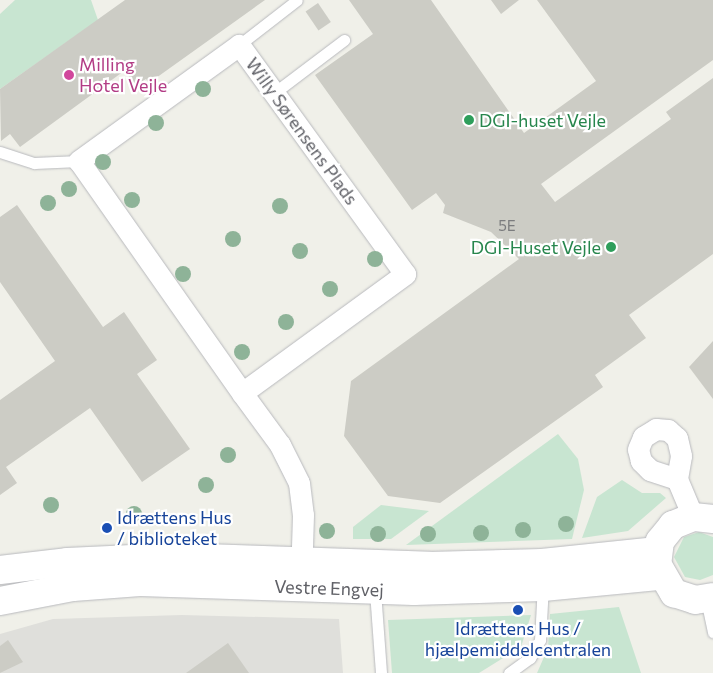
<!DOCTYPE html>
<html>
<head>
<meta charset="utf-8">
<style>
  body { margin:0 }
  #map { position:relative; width:713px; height:673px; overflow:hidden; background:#f0f0e9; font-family:Commissioner,sans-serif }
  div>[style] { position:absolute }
  .industrial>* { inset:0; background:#dfdfdb }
  .green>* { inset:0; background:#c8e5d1 }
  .building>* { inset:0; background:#ccccc5; transform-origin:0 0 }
  .roads { filter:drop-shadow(0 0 1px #b8b9bd) drop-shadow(0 0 1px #b8b9bd) }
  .lane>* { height:11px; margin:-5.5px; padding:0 5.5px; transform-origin:5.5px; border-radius:5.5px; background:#fff }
  .street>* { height:21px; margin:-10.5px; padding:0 10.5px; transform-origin:10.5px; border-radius:10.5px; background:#fff }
  .secondary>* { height:28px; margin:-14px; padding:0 14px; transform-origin:14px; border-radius:14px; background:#fff }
  .trees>* { width:16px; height:16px; margin:-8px; border-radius:50%; background:#8eb398 }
  .dots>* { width:14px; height:14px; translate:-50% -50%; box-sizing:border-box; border:2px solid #fff; border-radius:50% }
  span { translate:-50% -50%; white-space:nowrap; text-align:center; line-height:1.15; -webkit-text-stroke:4.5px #fff; paint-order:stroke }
  .number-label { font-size:15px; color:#7b7c7e }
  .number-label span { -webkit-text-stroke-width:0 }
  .hotel-label { font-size:18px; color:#b23c85 }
  .left { translate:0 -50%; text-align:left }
  .leisure-label { font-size:18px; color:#27864d }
  .right { translate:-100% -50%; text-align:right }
  .street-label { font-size:18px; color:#606167 }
  .transit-label { font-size:18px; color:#164399 }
</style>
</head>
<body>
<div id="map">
  <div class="industrial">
    <i style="clip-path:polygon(182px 615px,339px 619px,343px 673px,0 673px,0 634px,53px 619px)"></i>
  </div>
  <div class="green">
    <i style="clip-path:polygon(15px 0,91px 0,98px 20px,0 89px,0 14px)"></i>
    <i style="clip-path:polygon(558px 434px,578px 459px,584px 490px,572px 539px,406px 545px)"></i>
    <i style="clip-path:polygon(622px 480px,642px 493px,660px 493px,666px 498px,628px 531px,582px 538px,597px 497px)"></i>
    <i style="clip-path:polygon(381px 505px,429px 511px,391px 539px,353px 539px,353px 527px)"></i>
    <i style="clip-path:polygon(699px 532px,713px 537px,713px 575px,700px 580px,685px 577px,674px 557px,684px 537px)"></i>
    <i style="clip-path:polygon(619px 607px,641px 673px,537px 673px,548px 648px,550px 614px)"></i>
    <i style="clip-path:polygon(531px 615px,521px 647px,479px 673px,392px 673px,388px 620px)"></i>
  </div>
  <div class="building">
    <i style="clip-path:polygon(125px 0,265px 0,149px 83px,146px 79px,136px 85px,124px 71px,20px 147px,10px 134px,1px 141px,0 89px)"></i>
    <i style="clip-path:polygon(349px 0,431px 0,524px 133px,596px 81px,537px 0,713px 0,713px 60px,541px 184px,555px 202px,671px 119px,666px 112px,713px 78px,713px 254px,629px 315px,646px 338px,595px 375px,603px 387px,440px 503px,388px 496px,344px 436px,351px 381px,519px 259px,491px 232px,443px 213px,445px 205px,436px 193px,412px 210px,315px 75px,373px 34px)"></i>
    <i style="clip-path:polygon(491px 0,519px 0,501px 14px)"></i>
    <i style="left:318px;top:3px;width:23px;height:15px;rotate:56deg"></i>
    <i style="clip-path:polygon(17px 205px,103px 327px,124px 312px,157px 360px,137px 374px,190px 449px,142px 482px,90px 408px,6px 467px,17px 483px,0 495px,0 400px,55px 361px,0 282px,0 217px)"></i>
    <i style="clip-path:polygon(713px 341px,713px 399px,689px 367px)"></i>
    <i style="clip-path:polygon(8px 640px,23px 662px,0 673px,0 646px)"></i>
    <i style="clip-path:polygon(228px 643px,249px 673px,186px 673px)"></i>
  </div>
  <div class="roads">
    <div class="lane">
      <i style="left:239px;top:45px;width:73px;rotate:-37.8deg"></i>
      <i style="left:274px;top:93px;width:88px;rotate:-37.1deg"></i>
      <i style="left:0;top:152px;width:36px;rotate:18deg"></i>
      <i style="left:34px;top:163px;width:45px;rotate:-2.5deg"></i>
      <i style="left:375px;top:591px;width:82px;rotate:85.8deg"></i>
      <i style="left:706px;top:599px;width:34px;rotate:78deg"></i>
      <i style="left:509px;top:673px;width:26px;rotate:-36deg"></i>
      <i style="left:530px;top:658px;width:21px;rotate:-61deg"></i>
      <i style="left:540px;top:640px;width:55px;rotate:-86.9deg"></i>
    </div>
    <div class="street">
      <i style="left:242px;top:393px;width:202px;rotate:-36.1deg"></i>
      <i style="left:405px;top:274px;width:283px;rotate:-125.9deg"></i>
      <i style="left:239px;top:45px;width:198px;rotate:144.1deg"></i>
      <i style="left:79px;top:161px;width:284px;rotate:54.9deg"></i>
      <i style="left:242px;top:393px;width:64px;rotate:53.8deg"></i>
      <i style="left:280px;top:445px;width:42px;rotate:63.4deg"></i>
      <i style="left:299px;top:483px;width:32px;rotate:83deg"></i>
      <i style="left:303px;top:515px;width:62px;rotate:91.8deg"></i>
      <i style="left:677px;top:479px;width:28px;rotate:-162deg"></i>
      <i style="left:650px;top:470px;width:13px;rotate:-135deg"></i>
      <i style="left:641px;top:461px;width:12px;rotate:-104deg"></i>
      <i style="left:638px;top:449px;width:13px;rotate:-67deg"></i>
      <i style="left:643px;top:437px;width:15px;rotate:-32deg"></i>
      <i style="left:656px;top:429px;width:12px;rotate:5deg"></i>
      <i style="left:668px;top:430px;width:12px;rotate:42deg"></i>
      <i style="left:677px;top:438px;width:18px;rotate:77deg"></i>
      <i style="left:681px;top:456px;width:23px;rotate:100deg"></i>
      <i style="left:677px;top:479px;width:41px;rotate:67.2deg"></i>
    </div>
    <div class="secondary">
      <i style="left:713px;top:519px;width:20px;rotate:-174deg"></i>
      <i style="left:693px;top:517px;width:22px;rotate:158deg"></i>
      <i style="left:673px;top:525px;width:21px;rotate:129deg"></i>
      <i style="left:660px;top:541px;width:23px;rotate:97deg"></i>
      <i style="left:657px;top:564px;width:34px;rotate:60deg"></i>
      <i style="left:674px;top:593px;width:22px;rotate:18deg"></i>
      <i style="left:695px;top:600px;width:18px;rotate:-9deg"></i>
      <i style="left:0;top:570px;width:67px;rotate:-6.8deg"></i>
      <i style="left:67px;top:562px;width:109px;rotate:-2.6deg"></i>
      <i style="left:176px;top:557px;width:253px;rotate:2deg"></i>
      <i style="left:429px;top:566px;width:113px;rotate:-1.5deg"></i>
      <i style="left:542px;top:563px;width:116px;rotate:-6deg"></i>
      <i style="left:0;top:601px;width:74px;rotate:-10.9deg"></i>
      <i style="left:73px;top:587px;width:67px;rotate:-4.3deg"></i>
      <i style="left:140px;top:582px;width:274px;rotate:1.9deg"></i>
      <i style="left:414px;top:591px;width:129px;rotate:-1.8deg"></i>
      <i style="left:543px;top:587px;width:118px;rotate:-5.4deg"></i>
    </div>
  </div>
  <div class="trees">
    <i style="left:203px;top:89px"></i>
    <i style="left:156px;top:123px"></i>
    <i style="left:103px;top:162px"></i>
    <i style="left:69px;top:189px"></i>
    <i style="left:132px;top:200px"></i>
    <i style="left:48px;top:203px"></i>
    <i style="left:280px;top:206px"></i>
    <i style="left:233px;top:239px"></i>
    <i style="left:300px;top:251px"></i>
    <i style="left:375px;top:259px"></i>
    <i style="left:183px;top:274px"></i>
    <i style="left:330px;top:289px"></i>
    <i style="left:286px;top:322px"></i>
    <i style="left:242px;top:352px"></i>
    <i style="left:228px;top:455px"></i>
    <i style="left:206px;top:485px"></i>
    <i style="left:51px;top:505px"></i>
    <i style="left:134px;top:514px"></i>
    <i style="left:566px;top:524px"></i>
    <i style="left:523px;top:530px"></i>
    <i style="left:327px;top:531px"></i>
    <i style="left:481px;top:533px"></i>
    <i style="left:378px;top:534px"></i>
    <i style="left:428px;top:534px"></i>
  </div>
  <div class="dots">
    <i style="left:69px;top:75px;background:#d1479c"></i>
    <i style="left:469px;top:120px;background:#2e9e5b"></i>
    <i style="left:611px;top:247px;background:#2e9e5b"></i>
    <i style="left:107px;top:528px;background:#1a4fb4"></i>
    <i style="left:518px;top:610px;background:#1a4fb4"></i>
  </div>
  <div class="number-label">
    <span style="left:507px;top:226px">5E</span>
  </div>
  <div class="hotel-label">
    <span class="left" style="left:79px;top:75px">Milling<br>Hotel Vejle</span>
  </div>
  <div class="leisure-label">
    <span class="left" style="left:479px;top:120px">DGI-huset Vejle</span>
    <span class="right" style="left:601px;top:247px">DGI-Huset Vejle</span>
  </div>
  <div class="street-label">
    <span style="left:302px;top:131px;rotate:54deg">Willy Sørensens Plads</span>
    <span style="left:329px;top:588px;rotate:2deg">Vestre Engvej</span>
  </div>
  <div class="transit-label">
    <span class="left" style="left:117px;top:528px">Idrættens Hus<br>/ biblioteket</span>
    <span style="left:518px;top:639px">Idrættens Hus /<br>hjælpemiddelcentralen</span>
  </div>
</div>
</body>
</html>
